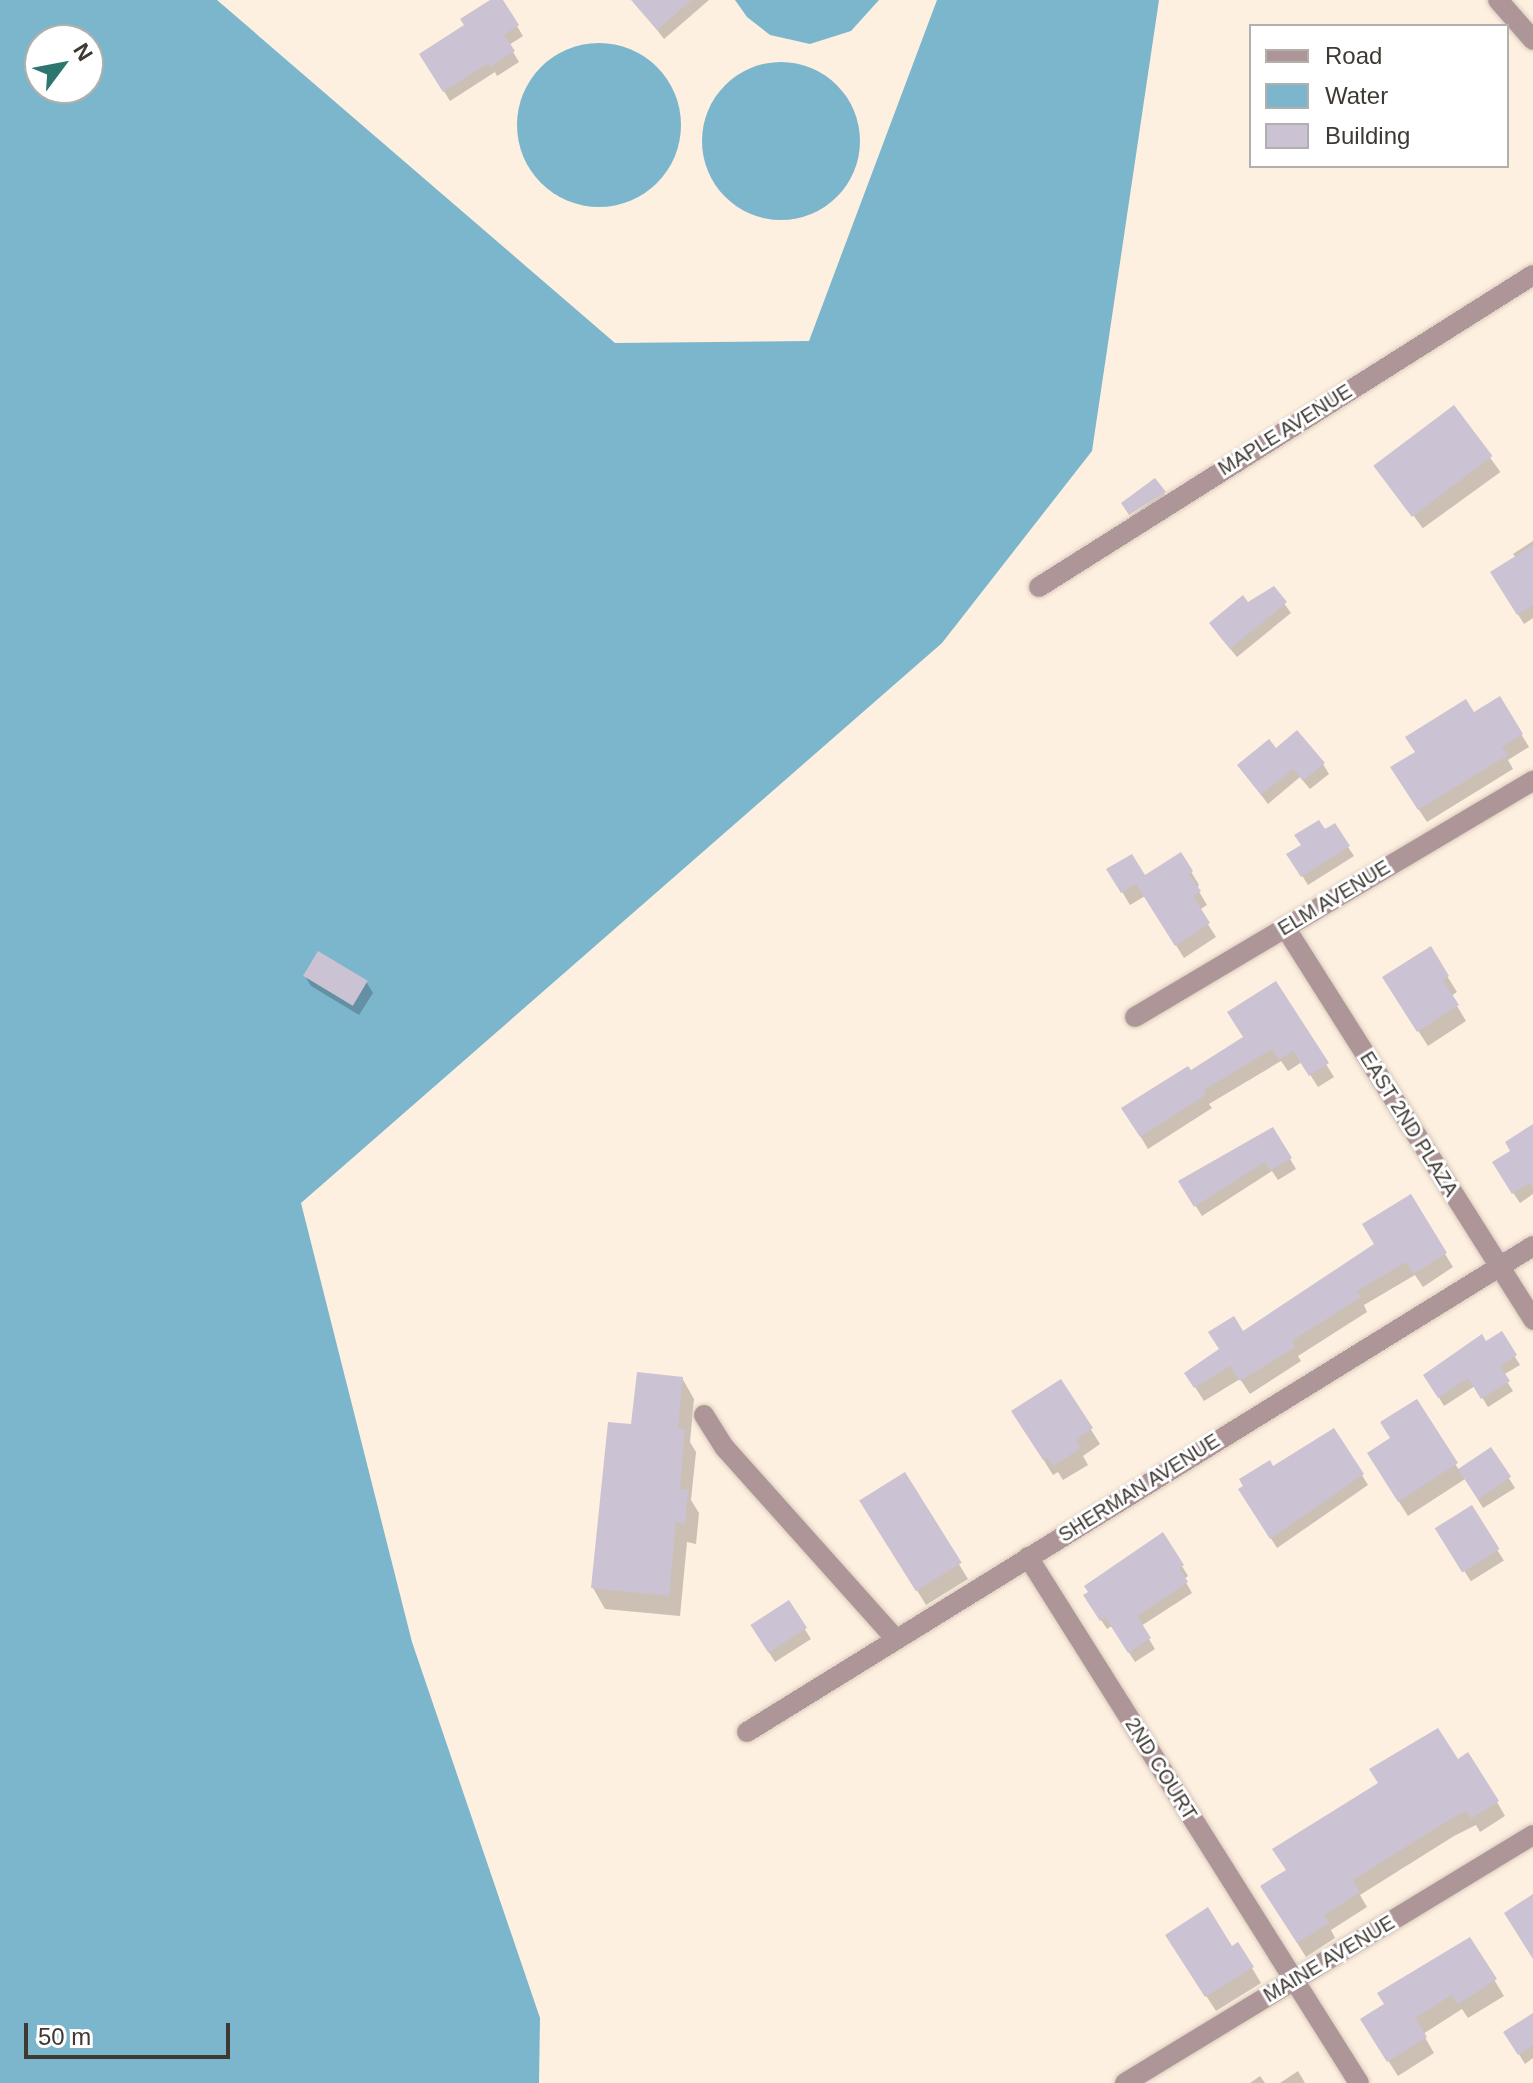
<!DOCTYPE html>
<html>
<head>
<meta charset="utf-8">
<style>
  body { margin:0 }
  #map { position:relative; width:1533px; height:2083px; overflow:hidden; background:#fef0e0; font-family:Arial,sans-serif }
  div>[style] { position:absolute }
  .water>* { inset:0; background:#7cb6cc }
  .round { border-radius:50% }
  .shadow>* { inset:0; background:#0003; transform-origin:0 0 }
  .building>* { inset:0; background:#cbc2d3; transform-origin:0 0 }
  .roads { filter:drop-shadow(0 0 2px #d8cbbd) drop-shadow(0 0 2px #d8cbbd) }
  .minor>* { height:20px; margin:-10px; padding:0 10px; transform-origin:10px; border-radius:10px; background:#ae9597 }
  span { translate:-50% -50%; white-space:nowrap; text-align:center; line-height:1.15; -webkit-text-stroke:6px #fff; paint-order:stroke }
  .street-label { font-size:20px; color:#3e3933 }
  .legend { position:absolute; left:1249px; top:24px; width:260px; height:144px; box-sizing:border-box; background:#fff; border:2px solid #b2b0ad; margin:0; padding:10px 14px; list-style:none; font-size:24px; color:#3e3933 }
  .legend li { display:flex; align-items:center; gap:16px; height:40px }
  .legend b { width:40px; border:2px solid #b2b0ad }
  .north { position:absolute; left:24px; top:24px; width:80px; height:80px; box-sizing:border-box; background:#fff; border:2px solid #b2b0ad; border-radius:50%; rotate:58deg; font-size:22px; font-weight:700; line-height:32px; text-align:center; color:#3e3933 }
  .north::after { content:''; display:block; margin:auto; width:28px; height:36px; background:#2d756f; clip-path:polygon(50% 0,100% 100%,50% 72%,0 100%) }
  .scale { position:absolute; left:24px; top:2023px; width:206px; height:36px; box-sizing:border-box; border:4px solid #3e3933; border-top:0; padding-left:10px; font-size:24px; line-height:28px; white-space:nowrap; color:#3e3933; -webkit-text-stroke:6px #fff; paint-order:stroke }
</style>
</head>
<body>
<div id="map">
  <div class="water">
    <i style="clip-path:polygon(evenodd,0 0,217px 0,615px 343px,809px 341px,937px 0,1159px 0,1092px 451px,942px 643px,301px 1203px,412px 1642px,540px 2018px,539px 2083px,0 2083px,0 0,40px 40px,88px 40px,88px 88px,40px 88px,40px 40px)"></i>
    <i style="clip-path:polygon(735px 0,879px 0,851px 31px,810px 44px,770px 35px,747px 17px)"></i>
    <i class="round" style="left:517px;top:43px;width:164px;height:164px"></i>
    <i class="round" style="left:702px;top:62px;width:158px;height:158px"></i>
  </div>
  <div class="shadow">
    <i style="clip-path:polygon(494px 0,501px 0,523px 36px,509px 45px,519px 62px,497px 76px,495px 72px,450px 101px,427px 64px)"></i>
    <i style="clip-path:polygon(650px 0,709px 0,664px 39px,640px 8px)"></i>
    <i style="left:1454px;top:408px;width:79px;height:96px;rotate:54deg"></i>
    <i style="left:1164px;top:493px;width:11px;height:41px;rotate:56deg"></i>
    <i style="clip-path:polygon(1533px 541px,1533px 618px,1524px 624px,1492px 573px,1516px 558px,1513px 554px)"></i>
    <i style="clip-path:polygon(1273px 588px,1291px 613px,1237px 657px,1217px 633px,1247px 605px)"></i>
    <i style="clip-path:polygon(1499px 698px,1529px 747px,1508px 760px,1513px 769px,1427px 822px,1400px 781px,1474px 715px)"></i>
    <i style="clip-path:polygon(1276px 750px,1323px 764px,1329px 774px,1310px 789px,1300px 777px,1268px 804px,1239px 766px)"></i>
    <i style="clip-path:polygon(1325px 832px,1348px 847px,1354px 856px,1308px 885px,1295px 864px)"></i>
    <i style="clip-path:polygon(1181px 855px,1199px 885px,1197px 888px,1207px 905px,1199px 910px,1216px 937px,1184px 958px,1145px 896px,1130px 905px,1109px 870px,1144px 878px)"></i>
    <i style="clip-path:polygon(1430px 949px,1457px 992px,1451px 996px,1466px 1021px,1428px 1046px,1394px 993px)"></i>
    <i style="clip-path:polygon(305px 976px,367px 983px,373px 993px,359px 1015px,311px 986px)"></i>
    <i style="clip-path:polygon(1276px 984px,1334px 1077px,1318px 1087px,1302px 1062px,1288px 1071px,1281px 1061px,1209px 1104px,1212px 1108px,1148px 1149px,1124px 1109px,1190px 1073px,1245px 1038px)"></i>
    <i style="clip-path:polygon(1533px 1127px,1533px 1194px,1520px 1203px,1500px 1173px)"></i>
    <i style="clip-path:polygon(1273px 1130px,1296px 1169px,1278px 1180px,1272px 1171px,1202px 1216px,1180px 1181px)"></i>
    <i style="clip-path:polygon(1410px 1197px,1453px 1267px,1423px 1287px,1415px 1275px,1364px 1305px,1367px 1312px,1298px 1356px,1301px 1361px,1250px 1394px,1240px 1379px,1204px 1401px,1195px 1387px,1243px 1333px,1377px 1245px)"></i>
    <i style="clip-path:polygon(1501px 1334px,1520px 1365px,1503px 1375px,1513px 1391px,1488px 1407px,1475px 1386px,1444px 1406px,1426px 1376px)"></i>
    <i style="clip-path:polygon(682px 1378px,694px 1399px,690px 1442px,696px 1452px,691px 1500px,699px 1513px,696px 1544px,687px 1542px,680px 1616px,605px 1609px,593px 1588px,633px 1426px)"></i>
    <i style="clip-path:polygon(1061px 1382px,1100px 1444px,1083px 1456px,1088px 1465px,1063px 1480px,1058px 1472px,1053px 1475px,1023px 1427px)"></i>
    <i style="clip-path:polygon(1416px 1401px,1459px 1470px,1491px 1450px,1515px 1488px,1483px 1508px,1465px 1479px,1408px 1516px,1378px 1469px,1392px 1439px)"></i>
    <i style="clip-path:polygon(1273px 1469px,1362px 1475px,1368px 1485px,1277px 1548px,1241px 1490px)"></i>
    <i style="clip-path:polygon(904px 1474px,968px 1579px,926px 1605px,871px 1516px)"></i>
    <i style="left:1471px;top:1508px;width:62px;height:39px;rotate:58deg"></i>
    <i style="clip-path:polygon(1163px 1535px,1188px 1576px,1184px 1579px,1192px 1593px,1141px 1626px,1155px 1649px,1135px 1662px,1112px 1626px,1107px 1629px,1092px 1606px,1091px 1593px)"></i>
    <i style="clip-path:polygon(788px 1603px,811px 1639px,775px 1662px,758px 1635px)"></i>
    <i style="clip-path:polygon(1457px 1762px,1497px 1802px,1505px 1816px,1480px 1832px,1476px 1825px,1454px 1836px,1360px 1895px,1367px 1907px,1331px 1930px,1335px 1938px,1306px 1957px,1271px 1901px)"></i>
    <i style="clip-path:polygon(1469px 1939px,1504px 1996px,1468px 2018px,1462px 2009px,1423px 2034px,1434px 2053px,1398px 2076px,1372px 2035px,1386px 2005px)"></i>
    <i style="clip-path:polygon(1232px 1949px,1252px 1968px,1261px 1983px,1216px 2011px,1177px 1951px)"></i>
    <i style="clip-path:polygon(1533px 2015px,1533px 2058px,1525px 2064px,1506px 2033px)"></i>
    <i style="clip-path:polygon(1298px 2071px,1305px 2083px,1280px 2083px)"></i>
    <i style="clip-path:polygon(1260px 2076px,1265px 2083px,1250px 2083px)"></i>
  </div>
  <div class="building">
    <i style="clip-path:polygon(490px 0,503px 0,519px 25px,504px 35px,515px 51px,490px 67px,488px 63px,443px 92px,419px 54px,464px 25px,460px 19px)"></i>
    <i style="clip-path:polygon(631px 0,692px 0,657px 30px)"></i>
    <i style="left:1454px;top:405px;width:64px;height:101px;rotate:53deg"></i>
    <i style="clip-path:polygon(1155px 478px,1166px 492px,1129px 515px,1121px 503px)"></i>
    <i style="clip-path:polygon(1533px 545px,1533px 605px,1517px 615px,1490px 572px)"></i>
    <i style="clip-path:polygon(1274px 586px,1287px 602px,1230px 649px,1209px 623px,1243px 595px,1248px 602px)"></i>
    <i style="clip-path:polygon(1500px 696px,1523px 734px,1502px 747px,1508px 755px,1418px 810px,1390px 767px,1415px 752px,1405px 737px,1466px 699px,1474px 712px)"></i>
    <i style="clip-path:polygon(1297px 730px,1325px 763px,1303px 781px,1293px 769px,1261px 795px,1237px 765px,1269px 739px,1276px 748px)"></i>
    <i style="clip-path:polygon(1319px 820px,1325px 829px,1335px 823px,1350px 846px,1301px 877px,1286px 854px,1301px 845px,1294px 835px)"></i>
    <i style="clip-path:polygon(1181px 852px,1193px 871px,1189px 874px,1201px 891px,1193px 896px,1210px 923px,1175px 946px,1136px 884px,1121px 893px,1106px 869px,1132px 854px,1145px 875px)"></i>
    <i style="clip-path:polygon(1431px 946px,1449px 976px,1443px 980px,1459px 1005px,1417px 1032px,1382px 977px)"></i>
    <i style="left:318px;top:951px;width:58px;height:29px;rotate:31deg"></i>
    <i style="clip-path:polygon(1276px 981px,1329px 1063px,1309px 1076px,1293px 1051px,1279px 1060px,1272px 1049px,1204px 1090px,1206px 1095px,1140px 1137px,1121px 1108px,1188px 1066px,1191px 1070px,1243px 1037px,1227px 1012px)"></i>
    <i style="clip-path:polygon(1533px 1124px,1533px 1188px,1530px 1183px,1512px 1194px,1492px 1162px,1510px 1151px,1505px 1142px)"></i>
    <i style="clip-path:polygon(1273px 1127px,1292px 1158px,1270px 1171px,1265px 1162px,1194px 1207px,1178px 1181px)"></i>
    <i style="clip-path:polygon(1411px 1194px,1447px 1253px,1413px 1274px,1406px 1262px,1357px 1291px,1361px 1297px,1292px 1341px,1295px 1347px,1240px 1381px,1230px 1366px,1194px 1388px,1184px 1373px,1219px 1349px,1208px 1332px,1234px 1316px,1243px 1331px,1374px 1244px,1362px 1224px)"></i>
    <i style="clip-path:polygon(1502px 1331px,1517px 1355px,1500px 1366px,1510px 1381px,1481px 1399px,1468px 1378px,1438px 1398px,1423px 1375px,1482px 1334px,1486px 1341px)"></i>
    <i style="clip-path:polygon(637px 1372px,683px 1377px,678px 1429px,685px 1429px,680px 1490px,688px 1490px,685px 1524px,676px 1522px,669px 1596px,591px 1588px,608px 1422px,631px 1424px)"></i>
    <i style="clip-path:polygon(1061px 1379px,1093px 1428px,1076px 1440px,1081px 1448px,1053px 1466px,1048px 1458px,1043px 1460px,1011px 1411px)"></i>
    <i style="clip-path:polygon(1417px 1399px,1458px 1463px,1398px 1502px,1367px 1453px,1390px 1438px,1380px 1422px)"></i>
    <i style="clip-path:polygon(1334px 1428px,1364px 1474px,1270px 1539px,1238px 1489px,1243px 1486px,1239px 1479px,1270px 1460px,1273px 1466px)"></i>
    <i style="left:1491px;top:1447px;width:36px;height:40px;rotate:56deg"></i>
    <i style="left:905px;top:1472px;width:107px;height:54px;rotate:58deg"></i>
    <i style="left:1472px;top:1505px;width:52px;height:44px;rotate:58deg"></i>
    <i style="clip-path:polygon(1163px 1532px,1184px 1565px,1179px 1568px,1188px 1582px,1137px 1616px,1151px 1638px,1128px 1653px,1105px 1617px,1100px 1621px,1083px 1595px,1088px 1592px,1084px 1586px)"></i>
    <i style="left:789px;top:1600px;width:33px;height:46px;rotate:57deg"></i>
    <i style="clip-path:polygon(1438px 1728px,1458px 1759px,1468px 1752px,1499px 1801px,1471px 1819px,1466px 1811px,1446px 1822px,1353px 1880px,1360px 1892px,1324px 1915px,1329px 1923px,1297px 1943px,1260px 1886px,1286px 1870px,1272px 1849px,1378px 1783px,1369px 1769px)"></i>
    <i style="clip-path:polygon(1533px 1894px,1533px 1959px,1504px 1913px)"></i>
    <i style="clip-path:polygon(1208px 1907px,1232px 1946px,1238px 1942px,1254px 1967px,1205px 1997px,1165px 1935px)"></i>
    <i style="clip-path:polygon(1470px 1937px,1497px 1979px,1458px 2004px,1452px 1995px,1415px 2018px,1427px 2037px,1387px 2062px,1360px 2019px,1384px 2004px,1377px 1993px)"></i>
    <i style="clip-path:polygon(1533px 2013px,1533px 2045px,1518px 2055px,1503px 2032px)"></i>
  </div>
  <div class="roads">
    <div class="minor">
      <i style="left:1498px;top:0;width:53px;rotate:48.8deg"></i>
      <i style="left:1039px;top:587px;width:584px;rotate:-32.28deg"></i>
      <i style="left:1285px;top:927px;width:465px;rotate:57.7deg"></i>
      <i style="left:1135px;top:1017px;width:463px;rotate:-30.7deg"></i>
      <i style="left:704px;top:1415px;width:39px;rotate:58deg"></i>
      <i style="left:725px;top:1448px;width:256px;rotate:48.2deg"></i>
      <i style="left:1028px;top:1557px;width:621px;rotate:57.82deg"></i>
      <i style="left:747px;top:1732px;width:924px;rotate:-31.73deg"></i>
      <i style="left:1125px;top:2083px;width:477px;rotate:-31.3deg"></i>
    </div>
  </div>
  <div class="street-label">
    <span style="left:1285px;top:430px;rotate:-32deg">MAPLE AVENUE</span>
    <span style="left:1334px;top:898px;rotate:-31deg">ELM AVENUE</span>
    <span style="left:1409px;top:1124px;rotate:58deg">EAST 2ND PLAZA</span>
    <span style="left:1139px;top:1488px;rotate:-32deg">SHERMAN AVENUE</span>
    <span style="left:1161px;top:1769px;rotate:58deg">2ND COURT</span>
    <span style="left:1329px;top:1959px;rotate:-31deg">MAINE AVENUE</span>
  </div>
  <ul class="legend">
  <li><b style="height:10px;background:#ae9597"></b>Road</li>
  <li><b style="height:22px;background:#7cb6cc"></b>Water</li>
  <li><b style="height:22px;background:#cbc2d3"></b>Building</li>
  </ul>
  <div class="north">N</div>
  <div class="scale">50 m</div>
</div>
</body>
</html>
